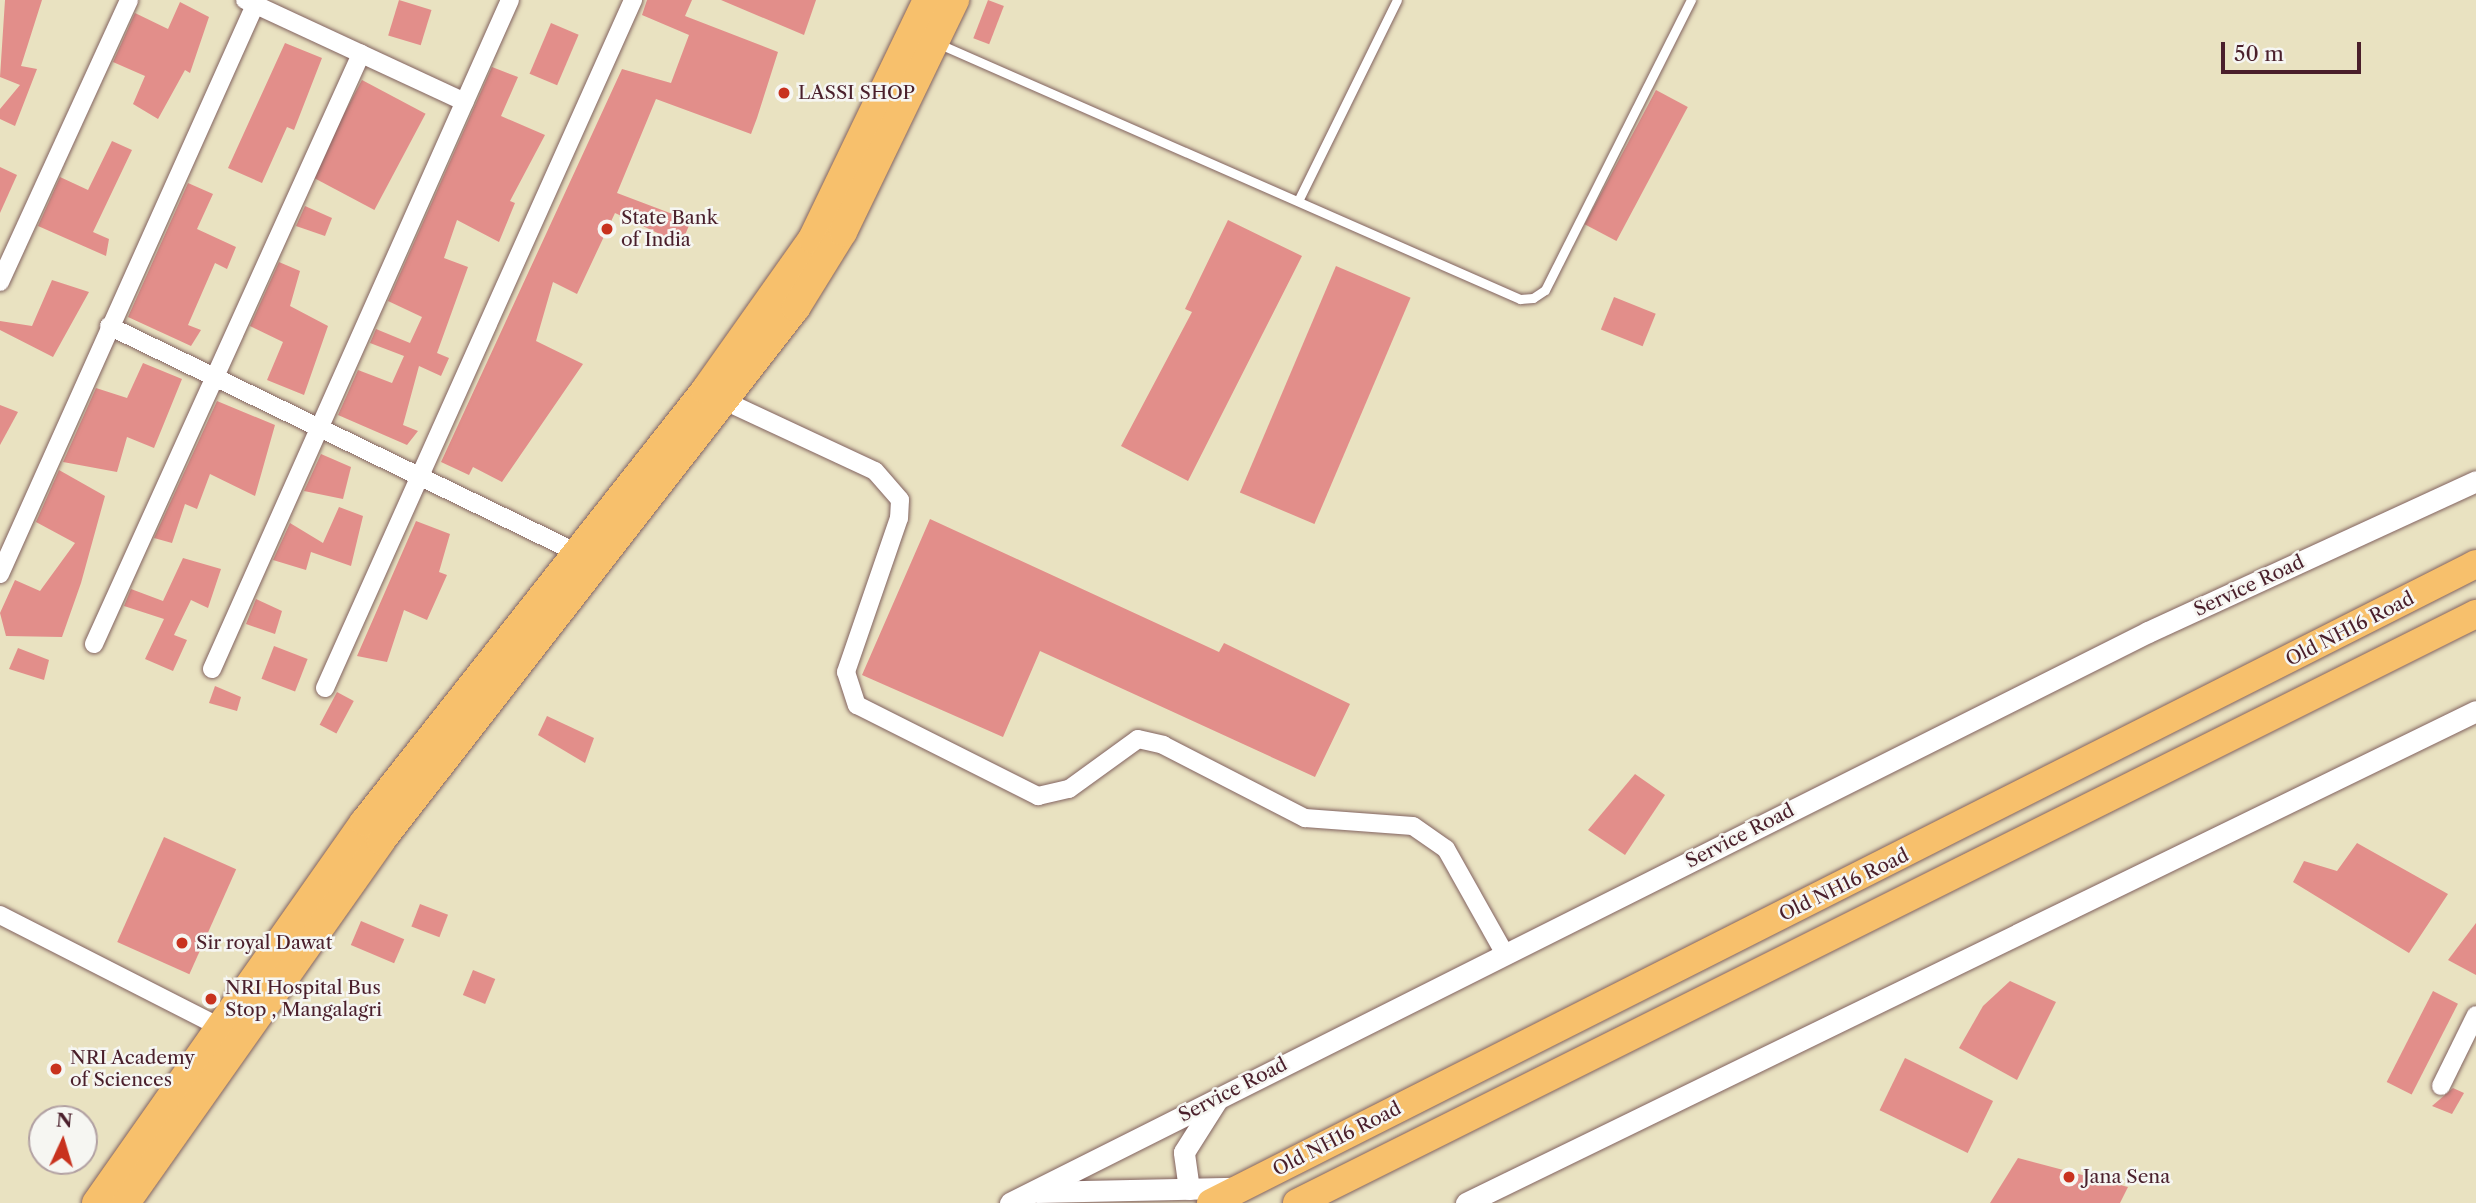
<!DOCTYPE html>
<html>
<head>
<meta charset="utf-8">
<style>
  body { margin:0 }
  #map { position:relative; width:2476px; height:1203px; overflow:hidden; background:#e9e2c1; font-family:"Libre Caslon Text",serif }
  div>[style] { position:absolute }
  .building>* { inset:0; background:#e28e8a; transform-origin:0 0 }
  .roads { filter:drop-shadow(0 0 2px #826360) drop-shadow(0 0 2px #826360) }
  .service>* { height:9px; margin:-4.5px; padding:0 4.5px; transform-origin:4.5px; border-radius:4.5px; background:#fff }
  .minor>* { height:18px; margin:-9px; padding:0 9px; transform-origin:9px; border-radius:9px; background:#fff }
  .tertiary>* { height:21px; margin:-10.5px; padding:0 10.5px; transform-origin:10.5px; border-radius:10.5px; background:#fff }
  .primary>* { height:28px; margin:-14px; padding:0 14px; transform-origin:14px; border-radius:14px; background:#f7c06c }
  .dots>* { width:19px; height:19px; translate:-50% -50%; box-sizing:border-box; border:4px solid #f6f6f2; border-radius:50% }
  span { translate:-50% -50%; white-space:nowrap; text-align:center; line-height:1.15; -webkit-text-stroke:5px #f6f6f2; paint-order:stroke }
  .poi-label { font-size:19px; color:#4a1f2b }
  .left { translate:0 -50%; text-align:left }
  .street-label { font-size:19px; color:#4a1f2b }
  .north { position:absolute; left:28px; top:1105px; width:70px; height:70px; box-sizing:border-box; background:#f6f6f2; border:2px solid #b1a0a2; border-radius:50%; rotate:4deg; font-size:19px; font-weight:700; line-height:28px; text-align:center; color:#4a1f2b }
  .north::after { content:''; display:block; margin:auto; width:24px; height:32px; background:#c8321e; clip-path:polygon(50% 0,100% 100%,50% 72%,0 100%) }
  .scale { position:absolute; left:2221px; top:42px; width:140px; height:32px; box-sizing:border-box; border:4px solid #4a1f2b; border-top:0; padding-left:9px; font-size:21px; line-height:24px; white-space:nowrap; color:#4a1f2b; -webkit-text-stroke:5px #f6f6f2; paint-order:stroke }
</style>
</head>
<body>
<div id="map">
  <div class="building">
    <i style="clip-path:polygon(5px 0,42px 0,21px 66px,37px 69px,15px 126px,0 119px,0 109px,20px 85px,0 77px)"></i>
    <i style="left:399px;top:0;width:34px;height:37px;rotate:17deg"></i>
    <i style="clip-path:polygon(647px 0,692px 0,685px 16px,778px 52px,757px 118px,751px 134px,656px 99px,617px 193px,691px 221px,681px 244px,615px 213px,577px 294px,553px 282px,536px 341px,583px 364px,502px 482px,473px 467px,469px 475px,441px 462px,622px 69px,671px 83px,689px 35px,642px 15px)"></i>
    <i style="clip-path:polygon(721px 0,816px 0,804px 35px)"></i>
    <i style="left:988px;top:0;width:17px;height:41px;rotate:21deg"></i>
    <i style="clip-path:polygon(180px 2px,209px 17px,190px 73px,185px 70px,158px 119px,133px 104px,145px 76px,113px 62px,135px 13px,168px 29px)"></i>
    <i style="left:551px;top:23px;width:30px;height:55px;rotate:23deg"></i>
    <i style="clip-path:polygon(285px 43px,322px 58px,294px 130px,287px 127px,262px 183px,228px 168px)"></i>
    <i style="clip-path:polygon(492px 67px,518px 77px,501px 116px,545px 135px,510px 201px,515px 203px,499px 242px,457px 220px,444px 258px,468px 267px,437px 353px,449px 358px,441px 376px,419px 366px,403px 425px,418px 431px,407px 445px,338px 415px,358px 370px,392px 383px,404px 356px,370px 343px,376px 329px,410px 343px,422px 317px,388px 301px)"></i>
    <i style="left:362px;top:80px;width:72px;height:109px;rotate:28deg"></i>
    <i style="left:1656px;top:90px;width:36px;height:152px;rotate:28deg"></i>
    <i style="clip-path:polygon(112px 141px,132px 150px,93px 232px,109px 239px,106px 256px,38px 226px,60px 177px,88px 190px)"></i>
    <i style="clip-path:polygon(0 167px,17px 175px,0 213px)"></i>
    <i style="clip-path:polygon(188px 183px,213px 194px,197px 229px,236px 247px,227px 269px,215px 263px,188px 325px,201px 330px,191px 346px,128px 317px)"></i>
    <i style="clip-path:polygon(305px 206px,332px 218px,325px 236px,296px 226px)"></i>
    <i style="clip-path:polygon(1228px 220px,1302px 256px,1188px 481px,1121px 446px,1192px 312px,1185px 309px)"></i>
    <i style="clip-path:polygon(279px 262px,300px 271px,290px 306px,328px 326px,304px 395px,267px 380px,283px 342px,250px 326px)"></i>
    <i style="left:1336px;top:266px;width:81px;height:246px;rotate:23deg"></i>
    <i style="clip-path:polygon(52px 280px,89px 292px,53px 357px,0 330px,0 321px,32px 326px)"></i>
    <i style="left:1614px;top:297px;width:45px;height:35px;rotate:22deg"></i>
    <i style="clip-path:polygon(143px 363px,182px 379px,154px 448px,127px 437px,117px 472px,63px 462px,96px 388px,127px 398px)"></i>
    <i style="clip-path:polygon(217px 401px,275px 425px,255px 496px,210px 474px,197px 509px,185px 504px,172px 543px,154px 538px)"></i>
    <i style="clip-path:polygon(0 405px,18px 412px,0 445px)"></i>
    <i style="clip-path:polygon(321px 454px,351px 467px,343px 499px,304px 491px)"></i>
    <i style="clip-path:polygon(59px 470px,105px 496px,81px 583px,62px 637px,6px 636px,0 613px,15px 580px,40px 591px,75px 543px,36px 522px)"></i>
    <i style="clip-path:polygon(339px 507px,363px 516px,351px 566px,311px 552px,306px 570px,273px 560px,290px 523px,323px 543px)"></i>
    <i style="clip-path:polygon(930px 519px,1219px 652px,1224px 643px,1350px 704px,1315px 777px,1040px 651px,1003px 737px,862px 675px)"></i>
    <i style="clip-path:polygon(416px 521px,450px 534px,439px 572px,447px 575px,427px 620px,404px 610px,387px 662px,357px 656px)"></i>
    <i style="clip-path:polygon(183px 558px,221px 569px,208px 608px,191px 600px,174px 635px,187px 640px,173px 671px,145px 659px,164px 619px,124px 606px,131px 589px,163px 601px)"></i>
    <i style="clip-path:polygon(256px 599px,282px 611px,275px 634px,246px 624px)"></i>
    <i style="left:274px;top:646px;width:36px;height:35px;rotate:21deg"></i>
    <i style="clip-path:polygon(18px 648px,49px 660px,44px 680px,9px 669px)"></i>
    <i style="clip-path:polygon(215px 686px,241px 697px,237px 711px,209px 703px)"></i>
    <i style="left:337px;top:692px;width:19px;height:37px;rotate:28deg"></i>
    <i style="clip-path:polygon(547px 716px,594px 738px,585px 763px,538px 735px)"></i>
    <i style="clip-path:polygon(1635px 774px,1665px 795px,1625px 855px,1588px 830px)"></i>
    <i style="left:164px;top:837px;width:79px;height:115px;rotate:24deg"></i>
    <i style="clip-path:polygon(2357px 843px,2448px 894px,2409px 953px,2293px 882px,2304px 861px,2337px 871px)"></i>
    <i style="left:420px;top:904px;width:30px;height:24px;rotate:21deg"></i>
    <i style="left:361px;top:921px;width:47px;height:26px;rotate:23deg"></i>
    <i style="clip-path:polygon(2476px 923px,2476px 975px,2448px 960px)"></i>
    <i style="left:473px;top:970px;width:24px;height:27px;rotate:22deg"></i>
    <i style="clip-path:polygon(2010px 981px,2056px 1002px,2017px 1080px,1959px 1048px,1983px 1006px)"></i>
    <i style="left:2433px;top:991px;width:28px;height:102px;rotate:27deg"></i>
    <i style="left:1905px;top:1058px;width:98px;height:58px;rotate:26deg"></i>
    <i style="clip-path:polygon(2453px 1088px,2464px 1093px,2452px 1114px,2432px 1106px)"></i>
    <i style="clip-path:polygon(2018px 1158px,2128px 1187px,2120px 1203px,1990px 1203px)"></i>
  </div>
  <div class="roads">
    <div class="service">
      <i style="left:937px;top:43px;width:637px;rotate:23.71deg"></i>
      <i style="left:1520px;top:299px;width:13px;rotate:-4deg"></i>
      <i style="left:1533px;top:298px;width:14px;rotate:-34deg"></i>
      <i style="left:1545px;top:290px;width:325px;rotate:-63.3deg"></i>
      <i style="left:1298px;top:201px;width:224px;rotate:-63.8deg"></i>
    </div>
    <div class="minor">
      <i style="left:245px;top:0;width:242px;rotate:24.9deg"></i>
      <i style="left:0;top:282px;width:310px;rotate:-65.4deg"></i>
      <i style="left:109px;top:326px;width:528px;rotate:25.84deg"></i>
      <i style="left:727px;top:402px;width:163px;rotate:25deg"></i>
      <i style="left:875px;top:471px;width:38px;rotate:49deg"></i>
      <i style="left:900px;top:500px;width:18px;rotate:93deg"></i>
      <i style="left:899px;top:518px;width:163px;rotate:109deg"></i>
      <i style="left:846px;top:672px;width:35px;rotate:72deg"></i>
      <i style="left:857px;top:705px;width:203px;rotate:26.7deg"></i>
      <i style="left:1038px;top:796px;width:32px;rotate:-13deg"></i>
      <i style="left:1069px;top:789px;width:85px;rotate:-35.9deg"></i>
      <i style="left:1138px;top:739px;width:26px;rotate:13deg"></i>
      <i style="left:1163px;top:745px;width:160px;rotate:27.2deg"></i>
      <i style="left:1305px;top:818px;width:108px;rotate:4.2deg"></i>
      <i style="left:1413px;top:826px;width:40px;rotate:34.9deg"></i>
      <i style="left:1446px;top:849px;width:120px;rotate:60.7deg"></i>
      <i style="left:0;top:574px;width:624px;rotate:-65.86deg"></i>
      <i style="left:94px;top:644px;width:648px;rotate:-65.65deg"></i>
      <i style="left:212px;top:669px;width:732px;rotate:-65.99deg"></i>
      <i style="left:325px;top:688px;width:754px;rotate:-65.88deg"></i>
      <i style="left:0;top:915px;width:256px;rotate:27deg"></i>
      <i style="left:2441px;top:1086px;width:79px;rotate:-63.8deg"></i>
    </div>
    <div class="tertiary">
      <i style="left:1189px;top:1189px;width:37px;rotate:-98deg"></i>
      <i style="left:1184px;top:1152px;width:62px;rotate:-57.6deg"></i>
      <i style="left:1037px;top:1192px;width:199px;rotate:-1.2deg"></i>
      <i style="left:1010px;top:1203px;width:1273px;rotate:-26.65deg"></i>
      <i style="left:2148px;top:632px;width:361px;rotate:-24.7deg"></i>
      <i style="left:1466px;top:1203px;width:1123px;rotate:-25.97deg"></i>
    </div>
    <div class="primary">
      <i style="left:96px;top:1203px;width:466px;rotate:-54.9deg"></i>
      <i style="left:364px;top:822px;width:550px;rotate:-51.71deg"></i>
      <i style="left:705px;top:390px;width:185px;rotate:-54.7deg"></i>
      <i style="left:812px;top:239px;width:265px;rotate:-64.3deg"></i>
      <i style="left:126px;top:1203px;width:443px;rotate:-54.8deg"></i>
      <i style="left:381px;top:841px;width:676px;rotate:-52.1deg"></i>
      <i style="left:796px;top:308px;width:89px;rotate:-58.3deg"></i>
      <i style="left:843px;top:232px;width:258px;rotate:-64.2deg"></i>
      <i style="left:1211px;top:1203px;width:1417px;rotate:-26.8deg"></i>
      <i style="left:1297px;top:1203px;width:1318px;rotate:-26.55deg"></i>
    </div>
  </div>
  <div class="dots">
    <i style="left:784px;top:93px;background:#c8321e"></i>
    <i style="left:607px;top:229px;background:#c8321e"></i>
    <i style="left:182px;top:943px;background:#c8321e"></i>
    <i style="left:211px;top:999px;background:#c8321e"></i>
    <i style="left:56px;top:1069px;background:#c8321e"></i>
    <i style="left:2069px;top:1177px;background:#c8321e"></i>
  </div>
  <div class="poi-label">
    <span class="left" style="left:798px;top:93px">LASSI SHOP</span>
    <span class="left" style="left:621px;top:229px">State Bank<br>of India</span>
    <span class="left" style="left:196px;top:943px">Sir royal Dawat</span>
    <span class="left" style="left:225px;top:999px">NRI Hospital Bus<br>Stop , Mangalagri</span>
    <span class="left" style="left:70px;top:1069px">NRI Academy<br>of Sciences</span>
    <span class="left" style="left:2083px;top:1177px">Jana Sena</span>
  </div>
  <div class="street-label">
    <span style="left:2249px;top:586px;rotate:-25deg">Service Road</span>
    <span style="left:2350px;top:629px;rotate:-27deg">Old NH16 Road</span>
    <span style="left:1740px;top:836px;rotate:-27deg">Service Road</span>
    <span style="left:1844px;top:885px;rotate:-26deg">Old NH16 Road</span>
    <span style="left:1233px;top:1090px;rotate:-27deg">Service Road</span>
    <span style="left:1337px;top:1139px;rotate:-27deg">Old NH16 Road</span>
  </div>
  <div class="north">N</div>
  <div class="scale">50 m</div>
</div>
</body>
</html>
